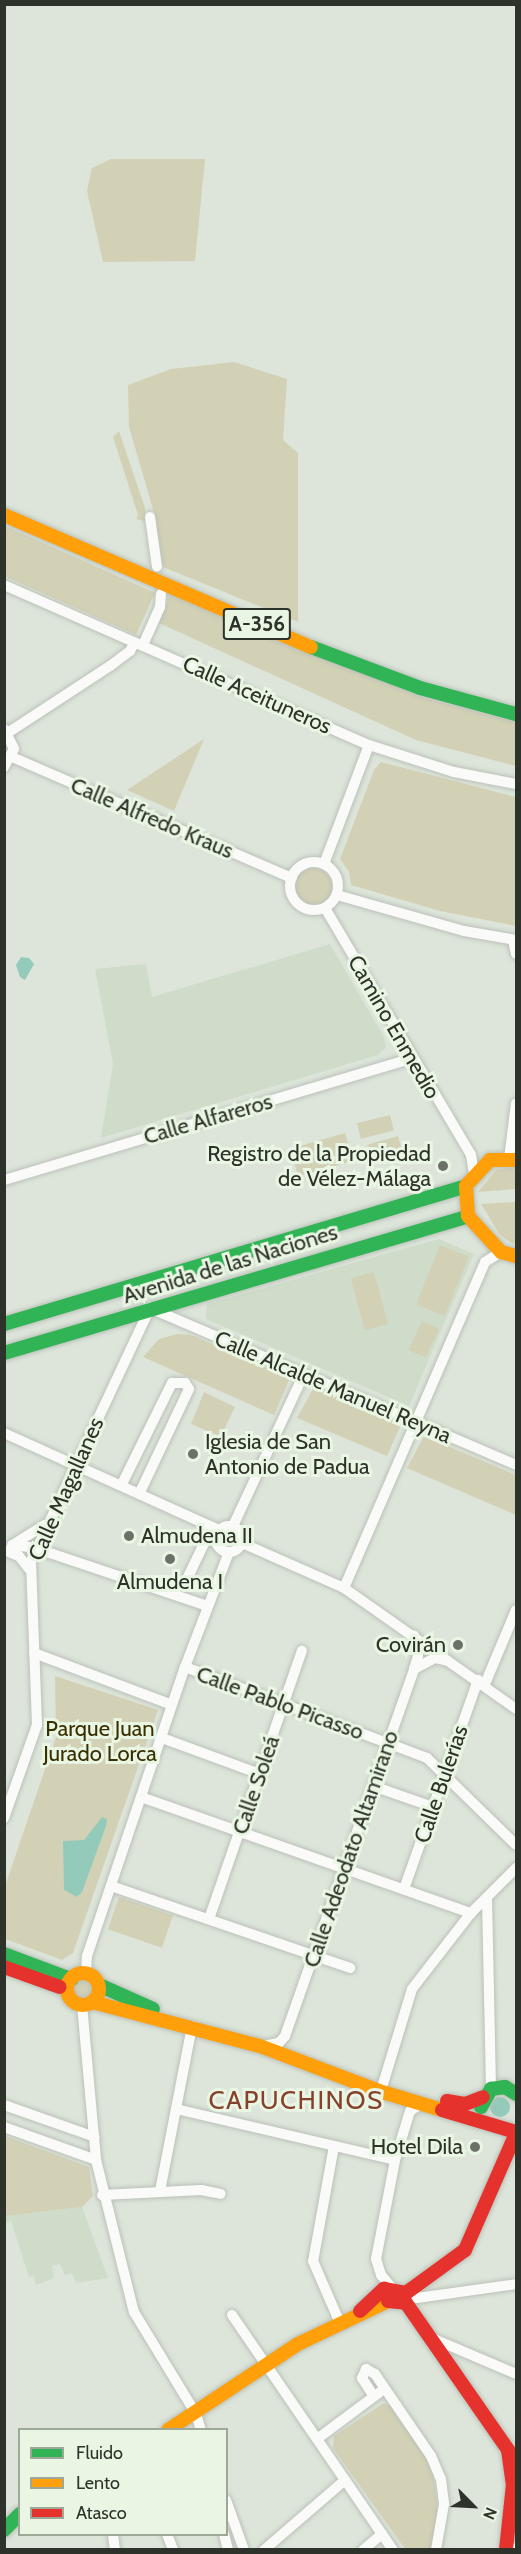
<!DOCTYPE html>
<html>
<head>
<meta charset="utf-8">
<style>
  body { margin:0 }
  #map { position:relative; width:521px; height:2554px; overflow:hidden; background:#dde5da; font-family:Cabin,sans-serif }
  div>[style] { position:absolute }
  .built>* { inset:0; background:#cfdcc9 }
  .green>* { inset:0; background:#d3d1b5; transform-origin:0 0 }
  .round { border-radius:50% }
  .water>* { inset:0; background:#93cab9 }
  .roads { filter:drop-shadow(0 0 2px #bbc1b9) drop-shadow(0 0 2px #bbc1b9) }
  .street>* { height:10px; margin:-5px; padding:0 5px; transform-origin:5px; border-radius:5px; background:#fafbf9 }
  .street>.ring { margin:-5px; padding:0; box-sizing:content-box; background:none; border:10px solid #fafbf9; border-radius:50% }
  .fast>* { height:14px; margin:-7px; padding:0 7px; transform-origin:7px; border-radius:7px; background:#30b455 }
  .slow>* { height:14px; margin:-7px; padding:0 7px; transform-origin:7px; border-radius:7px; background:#ff9f0a }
  .slow>.ring { margin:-7px; padding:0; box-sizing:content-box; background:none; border:14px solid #ff9f0a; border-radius:50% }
  .jam>* { height:14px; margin:-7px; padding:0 7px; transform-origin:7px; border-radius:7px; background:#e5322d }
  .dots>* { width:16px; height:16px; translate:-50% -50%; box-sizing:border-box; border:3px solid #e9f6e3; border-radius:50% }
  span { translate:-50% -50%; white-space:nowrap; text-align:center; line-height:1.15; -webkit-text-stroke:6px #e9f6e3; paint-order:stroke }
  .shield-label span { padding:2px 4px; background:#e9f6e3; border:2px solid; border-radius:4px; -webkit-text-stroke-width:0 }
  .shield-label { font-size:21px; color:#2d322a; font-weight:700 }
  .street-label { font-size:22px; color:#2d322a }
  .poi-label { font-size:22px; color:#2d322a }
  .right { translate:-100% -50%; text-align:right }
  .left { translate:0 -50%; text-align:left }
  .park-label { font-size:22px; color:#392f00 }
  .quarter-label { font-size:26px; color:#85412c; letter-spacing:1.5px }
  .frame { position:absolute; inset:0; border:6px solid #2d322a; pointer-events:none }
  .legend { position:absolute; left:18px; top:2428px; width:210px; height:108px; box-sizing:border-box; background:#e9f6e3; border:2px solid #9ea899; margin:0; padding:8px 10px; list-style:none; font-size:18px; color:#2d322a }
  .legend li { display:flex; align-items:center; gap:12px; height:30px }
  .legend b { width:30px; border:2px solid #9ea899 }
  .north { position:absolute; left:443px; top:2476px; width:60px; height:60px; -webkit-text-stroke:4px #e9f6e3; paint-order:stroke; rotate:114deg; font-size:16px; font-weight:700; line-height:24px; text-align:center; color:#2d322a }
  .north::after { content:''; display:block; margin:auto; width:21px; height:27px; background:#2d322a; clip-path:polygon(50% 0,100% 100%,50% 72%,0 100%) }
</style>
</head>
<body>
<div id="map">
  <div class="built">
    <i style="clip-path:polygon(330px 944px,384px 1037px,386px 1047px,378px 1055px,101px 1138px,113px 1064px,95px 969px,146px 964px,152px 997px)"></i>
    <i style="clip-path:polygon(439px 1239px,474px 1254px,409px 1406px,206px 1319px,207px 1304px)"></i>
    <i style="clip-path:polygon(82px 2207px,108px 2278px,76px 2283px,72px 2273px,65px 2275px,60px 2264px,52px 2266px,54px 2278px,36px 2285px,34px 2276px,29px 2277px,11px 2221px,5px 2223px,5px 2216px)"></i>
  </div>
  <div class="green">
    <i style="clip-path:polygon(111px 159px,205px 159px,195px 261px,103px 262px,87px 191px,92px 168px)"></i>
    <i style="clip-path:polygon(234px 362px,287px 379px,283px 440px,298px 453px,298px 622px,163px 567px,155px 516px,129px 427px,128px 385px,171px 369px)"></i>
    <i style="clip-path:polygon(119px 431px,145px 508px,145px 521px,136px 519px,138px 515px,113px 437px)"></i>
    <i style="left:5px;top:526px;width:164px;height:46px;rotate:24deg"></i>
    <i style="clip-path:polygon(170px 594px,421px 697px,516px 722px,516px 766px,416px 740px,159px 623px)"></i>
    <i style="clip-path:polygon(204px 739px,174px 811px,127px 790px)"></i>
    <i style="clip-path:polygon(381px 762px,516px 797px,516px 926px,440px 911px,351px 885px,349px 872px,340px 859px,374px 770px)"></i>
    <i class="round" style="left:294px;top:868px;width:38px;height:38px"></i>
    <i style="left:390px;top:1115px;width:16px;height:34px;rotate:76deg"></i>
    <i style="left:345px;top:1133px;width:29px;height:57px;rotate:74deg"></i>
    <i style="left:398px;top:1136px;width:18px;height:32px;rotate:74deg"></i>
    <i style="clip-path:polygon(511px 1168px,516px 1170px,516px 1189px,478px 1192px,496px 1170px)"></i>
    <i style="clip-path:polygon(516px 1202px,516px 1243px,513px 1244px,500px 1235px,481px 1204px)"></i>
    <i style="left:440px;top:1245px;width:31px;height:64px;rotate:22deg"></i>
    <i style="left:374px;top:1272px;width:54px;height:24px;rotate:75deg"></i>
    <i style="left:422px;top:1321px;width:19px;height:32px;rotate:25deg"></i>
    <i style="clip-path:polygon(177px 1334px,191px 1335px,290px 1378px,274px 1415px,143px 1357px,159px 1339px)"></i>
    <i style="clip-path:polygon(314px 1387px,397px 1423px,400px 1427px,387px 1456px,297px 1418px)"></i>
    <i style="clip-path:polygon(204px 1392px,235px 1407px,223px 1432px,217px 1435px,191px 1424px)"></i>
    <i style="clip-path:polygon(424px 1436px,516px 1475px,516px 1515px,407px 1468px)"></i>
    <i style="clip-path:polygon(55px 1676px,158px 1710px,73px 1953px,62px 1960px,5px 1939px,5px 1886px,56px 1737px)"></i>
    <i style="left:119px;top:1897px;width:57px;height:34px;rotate:19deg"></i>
    <i class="round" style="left:72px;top:1979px;width:20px;height:20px"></i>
    <i style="clip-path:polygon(5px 2136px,89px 2167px,93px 2196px,82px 2207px,5px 2216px)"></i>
    <i style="clip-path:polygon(384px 2403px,391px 2406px,424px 2453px,433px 2473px,439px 2519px,431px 2549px,405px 2549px,333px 2448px,334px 2436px)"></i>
  </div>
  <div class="water">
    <i style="clip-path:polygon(21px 957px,29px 958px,34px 964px,25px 980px,20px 977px,16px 965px)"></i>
    <i style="clip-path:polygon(102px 1817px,107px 1819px,106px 1826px,82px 1892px,77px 1897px,64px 1890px,63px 1841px,84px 1840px)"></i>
    <i class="round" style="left:490px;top:2097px;width:20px;height:20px"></i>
  </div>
  <div class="roads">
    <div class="street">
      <i style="left:150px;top:517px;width:50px;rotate:82deg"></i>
      <i style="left:4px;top:585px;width:399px;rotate:23.7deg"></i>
      <i style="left:369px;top:745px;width:89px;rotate:17.6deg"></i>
      <i style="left:454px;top:772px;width:63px;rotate:11deg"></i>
      <i style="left:143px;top:645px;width:42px;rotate:-65.9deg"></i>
      <i style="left:160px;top:607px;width:13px;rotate:-86deg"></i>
      <i style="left:4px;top:729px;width:22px;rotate:63deg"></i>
      <i style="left:14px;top:749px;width:21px;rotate:119deg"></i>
      <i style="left:9px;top:732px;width:121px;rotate:-33.2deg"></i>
      <i style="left:110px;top:666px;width:25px;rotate:-37deg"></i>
      <i style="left:130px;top:651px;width:10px;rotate:-61deg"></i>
      <i style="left:12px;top:757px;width:305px;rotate:23.4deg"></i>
      <i class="ring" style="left:290px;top:862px;width:38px;height:38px"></i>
      <i style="left:324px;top:864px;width:127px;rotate:-69.3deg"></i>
      <i style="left:337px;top:895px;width:132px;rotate:15.8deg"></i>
      <i style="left:464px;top:931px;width:53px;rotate:9.8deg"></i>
      <i style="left:325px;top:908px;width:287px;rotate:59.4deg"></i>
      <i style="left:471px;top:1155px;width:20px;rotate:81deg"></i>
      <i style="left:513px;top:940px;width:14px;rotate:78deg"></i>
      <i style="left:509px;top:1159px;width:56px;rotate:-82.9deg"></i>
      <i style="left:4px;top:1180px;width:426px;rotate:-16.6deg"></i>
      <i style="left:4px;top:1433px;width:236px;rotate:24.3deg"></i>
      <i style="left:122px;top:1484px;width:113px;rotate:-63.7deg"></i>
      <i style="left:172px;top:1383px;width:13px"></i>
      <i style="left:185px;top:1383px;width:7px;rotate:56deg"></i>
      <i style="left:189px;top:1389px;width:114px;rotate:115.4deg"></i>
      <i class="ring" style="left:216px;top:1526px;width:16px;height:16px"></i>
      <i style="left:233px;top:1526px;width:168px;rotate:-65deg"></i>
      <i style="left:242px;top:1543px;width:111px;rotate:23.8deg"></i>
      <i style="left:344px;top:1588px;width:210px;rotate:35.1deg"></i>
      <i style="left:14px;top:1544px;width:36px;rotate:-32deg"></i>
      <i style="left:12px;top:1545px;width:23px;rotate:7deg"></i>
      <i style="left:35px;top:1548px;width:182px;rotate:18.6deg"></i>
      <i style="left:4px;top:1550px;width:16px;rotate:22deg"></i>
      <i style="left:19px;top:1556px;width:16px;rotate:52deg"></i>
      <i style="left:186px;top:1581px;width:60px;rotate:-64.3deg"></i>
      <i style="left:344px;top:1588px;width:355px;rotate:-66.6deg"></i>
      <i style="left:485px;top:1262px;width:19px;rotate:-32deg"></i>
      <i style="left:34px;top:1653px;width:147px;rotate:20.6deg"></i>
      <i style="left:185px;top:1667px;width:259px;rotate:20.6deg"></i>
      <i style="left:427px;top:1758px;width:124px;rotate:44.3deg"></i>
      <i style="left:414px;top:1669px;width:24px;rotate:-28deg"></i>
      <i style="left:435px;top:1658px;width:13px;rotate:13deg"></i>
      <i style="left:485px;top:1684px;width:80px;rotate:-67.3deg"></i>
      <i style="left:162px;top:1738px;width:104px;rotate:20.2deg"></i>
      <i style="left:373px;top:1786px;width:64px;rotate:19.3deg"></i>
      <i style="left:141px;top:1797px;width:350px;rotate:19.4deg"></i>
      <i style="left:4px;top:1818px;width:99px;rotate:-70.5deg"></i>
      <i style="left:37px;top:1725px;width:164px;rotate:-92.1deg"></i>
      <i style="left:31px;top:1561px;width:280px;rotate:-64.8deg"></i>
      <i style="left:150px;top:1308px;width:398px;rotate:23.2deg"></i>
      <i style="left:111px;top:1886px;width:253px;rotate:18.9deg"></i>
      <i style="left:404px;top:1889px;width:222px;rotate:-70.5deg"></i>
      <i style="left:487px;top:1898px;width:191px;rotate:88.8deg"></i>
      <i style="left:209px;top:1919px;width:284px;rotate:-70.9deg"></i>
      <i style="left:86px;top:1973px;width:17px;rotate:-87deg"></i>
      <i style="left:87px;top:1956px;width:305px;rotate:-71.3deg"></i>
      <i style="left:185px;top:1667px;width:123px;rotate:-69.1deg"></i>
      <i style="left:82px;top:2005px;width:156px;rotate:84.8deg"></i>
      <i style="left:96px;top:2160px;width:157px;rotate:76deg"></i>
      <i style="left:134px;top:2312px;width:119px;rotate:58.7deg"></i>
      <i style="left:196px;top:2414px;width:17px;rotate:73deg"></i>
      <i style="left:263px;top:2046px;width:16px;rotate:-11deg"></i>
      <i style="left:279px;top:2043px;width:9px;rotate:-49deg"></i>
      <i style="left:285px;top:2036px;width:389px;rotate:-70.6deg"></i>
      <i style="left:414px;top:1669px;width:14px;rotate:-73deg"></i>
      <i style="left:418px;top:1656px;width:21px;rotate:-101deg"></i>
      <i style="left:383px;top:2084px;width:99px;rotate:-73deg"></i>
      <i style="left:412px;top:1989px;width:96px;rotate:-52.2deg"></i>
      <i style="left:471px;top:1913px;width:64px;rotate:-45deg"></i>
      <i style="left:4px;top:2105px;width:96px;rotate:19.4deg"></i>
      <i style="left:176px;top:2109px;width:225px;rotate:13.1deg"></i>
      <i style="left:4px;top:2127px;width:98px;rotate:19.7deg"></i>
      <i style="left:334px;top:2146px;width:117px;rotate:100.3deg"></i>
      <i style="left:313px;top:2261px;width:68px;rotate:66.5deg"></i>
      <i style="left:160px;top:2191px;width:168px;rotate:-79deg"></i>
      <i style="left:102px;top:2195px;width:99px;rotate:-2.9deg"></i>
      <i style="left:201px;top:2190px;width:20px;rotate:11deg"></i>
      <i style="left:392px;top:2288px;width:17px;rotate:-130deg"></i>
      <i style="left:381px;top:2275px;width:17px;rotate:-107deg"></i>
      <i style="left:376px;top:2259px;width:101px;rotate:-79.1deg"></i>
      <i style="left:395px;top:2160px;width:51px;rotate:-73deg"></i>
      <i style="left:410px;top:2111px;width:13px;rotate:-32deg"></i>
      <i style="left:406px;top:2297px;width:4px;rotate:-90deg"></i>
      <i style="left:406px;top:2293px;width:12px;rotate:24deg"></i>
      <i style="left:417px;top:2298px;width:100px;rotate:-8deg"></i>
      <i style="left:232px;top:2315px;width:285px;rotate:55.6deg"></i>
      <i style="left:434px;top:2339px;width:89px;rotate:23.1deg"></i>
      <i style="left:373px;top:2395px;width:20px;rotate:-123deg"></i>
      <i style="left:362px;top:2378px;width:10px;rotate:-66deg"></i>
      <i style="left:366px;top:2369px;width:10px;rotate:29deg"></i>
      <i style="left:375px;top:2374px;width:99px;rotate:55.7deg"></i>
      <i style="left:431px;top:2456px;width:25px;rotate:67deg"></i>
      <i style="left:441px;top:2479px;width:25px;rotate:83deg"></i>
      <i style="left:444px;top:2504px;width:47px;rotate:99.9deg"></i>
      <i style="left:317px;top:2439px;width:79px;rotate:-36.7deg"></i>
      <i style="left:226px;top:2500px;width:53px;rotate:70.2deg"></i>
      <i style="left:113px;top:2534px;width:16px;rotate:83deg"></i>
      <i style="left:167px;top:2534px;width:17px;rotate:69deg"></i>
      <i style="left:224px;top:2534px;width:16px;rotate:76deg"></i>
      <i style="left:264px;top:2550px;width:107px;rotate:-40.8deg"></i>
      <i style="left:363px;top:2550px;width:25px;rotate:-40deg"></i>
      <i style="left:515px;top:2550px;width:2px;rotate:-63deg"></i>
    </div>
    <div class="fast">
      <i style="left:311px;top:647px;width:116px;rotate:20.6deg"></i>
      <i style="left:420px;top:688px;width:99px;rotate:15.2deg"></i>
      <i style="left:4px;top:1324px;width:482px;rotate:-16.6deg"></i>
      <i style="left:4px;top:1353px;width:484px;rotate:-16.4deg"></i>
      <i style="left:4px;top:1954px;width:72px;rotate:20.5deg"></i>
      <i style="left:99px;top:1985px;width:59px;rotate:24deg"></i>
      <i style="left:481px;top:2107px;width:21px;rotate:-61deg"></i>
      <i style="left:491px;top:2089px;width:14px;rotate:-8deg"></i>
      <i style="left:505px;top:2087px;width:13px;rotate:32deg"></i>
      <i style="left:4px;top:2530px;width:23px;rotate:-45deg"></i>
    </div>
    <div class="slow">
      <i style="left:4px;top:515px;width:334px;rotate:23.3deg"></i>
      <i style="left:516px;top:1160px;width:26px;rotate:180deg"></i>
      <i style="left:490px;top:1160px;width:35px;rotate:133deg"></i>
      <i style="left:466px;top:1186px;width:30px;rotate:86deg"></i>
      <i style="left:468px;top:1216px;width:49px;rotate:47.5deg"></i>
      <i style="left:501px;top:1252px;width:16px;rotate:15deg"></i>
      <i class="ring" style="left:67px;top:1973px;width:18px;height:18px"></i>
      <i style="left:92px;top:2002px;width:174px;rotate:14.7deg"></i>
      <i style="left:260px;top:2046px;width:127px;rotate:20.7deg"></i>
      <i style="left:379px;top:2091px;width:66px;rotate:16.8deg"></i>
      <i style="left:168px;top:2430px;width:156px;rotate:-33.5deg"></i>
      <i style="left:298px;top:2344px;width:100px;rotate:-25.5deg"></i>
    </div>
    <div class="jam">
      <i style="left:4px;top:1967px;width:59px;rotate:19.7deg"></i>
      <i style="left:447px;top:2101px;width:18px;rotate:9deg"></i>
      <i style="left:465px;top:2104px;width:19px;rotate:-21deg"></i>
      <i style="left:442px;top:2110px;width:77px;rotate:16.6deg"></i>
      <i style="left:388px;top:2301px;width:18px;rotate:6deg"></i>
      <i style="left:406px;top:2303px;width:179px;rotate:55.2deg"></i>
      <i style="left:508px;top:2450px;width:34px;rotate:82deg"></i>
      <i style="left:513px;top:2484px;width:66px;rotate:96.1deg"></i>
      <i style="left:360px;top:2311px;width:33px;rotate:-43deg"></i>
      <i style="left:384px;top:2289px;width:22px;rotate:10deg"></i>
      <i style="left:406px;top:2293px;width:73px;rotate:-36.1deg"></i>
      <i style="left:465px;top:2250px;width:128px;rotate:-66.4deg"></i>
    </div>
  </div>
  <div class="dots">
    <i style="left:443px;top:1166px;background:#6b7168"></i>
    <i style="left:193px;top:1454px;background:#6b7168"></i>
    <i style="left:129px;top:1536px;background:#6b7168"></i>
    <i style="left:170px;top:1559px;background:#6b7168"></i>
    <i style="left:458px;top:1645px;background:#6b7168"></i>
    <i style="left:475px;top:2147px;background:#6b7168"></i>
  </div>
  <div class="shield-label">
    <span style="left:257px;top:624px">A-356</span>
  </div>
  <div class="street-label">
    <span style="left:257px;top:695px;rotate:24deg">Calle Aceituneros</span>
    <span style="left:152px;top:818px;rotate:23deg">Calle Alfredo Kraus</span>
    <span style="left:394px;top:1027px;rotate:60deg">Camino Enmedio</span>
    <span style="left:208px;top:1119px;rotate:-16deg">Calle Alfareros</span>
    <span style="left:230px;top:1264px;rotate:-17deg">Avenida de las Naciones</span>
    <span style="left:333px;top:1387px;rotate:23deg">Calle Alcalde Manuel Reyna</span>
    <span style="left:66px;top:1489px;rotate:-66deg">Calle Magallanes</span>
    <span style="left:280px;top:1703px;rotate:20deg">Calle Pablo Picasso</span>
    <span style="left:441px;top:1784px;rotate:-71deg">Calle Bulerías</span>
    <span style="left:256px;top:1785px;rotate:-71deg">Calle Soleá</span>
    <span style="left:351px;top:1849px;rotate:-71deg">Calle Adeodato Altamirano</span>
  </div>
  <div class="poi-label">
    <span class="right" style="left:431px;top:1166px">Registro de la Propiedad<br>de Vélez-Málaga</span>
    <span class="left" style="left:205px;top:1454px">Iglesia de San<br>Antonio de Padua</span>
    <span class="left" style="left:141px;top:1536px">Almudena II</span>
    <span style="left:170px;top:1582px">Almudena I</span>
    <span class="right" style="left:446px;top:1645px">Covirán</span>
    <span class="right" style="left:463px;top:2147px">Hotel Dila</span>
  </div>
  <div class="park-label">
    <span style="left:100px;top:1741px">Parque Juan<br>Jurado Lorca</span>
  </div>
  <div class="quarter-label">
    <span style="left:296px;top:2101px">CAPUCHINOS</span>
  </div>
  <div class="frame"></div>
  <ul class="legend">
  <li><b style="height:8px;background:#30b455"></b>Fluido</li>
  <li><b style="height:8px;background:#ff9f0a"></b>Lento</li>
  <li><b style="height:8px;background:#e5322d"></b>Atasco</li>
  </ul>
  <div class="north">N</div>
</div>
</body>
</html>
